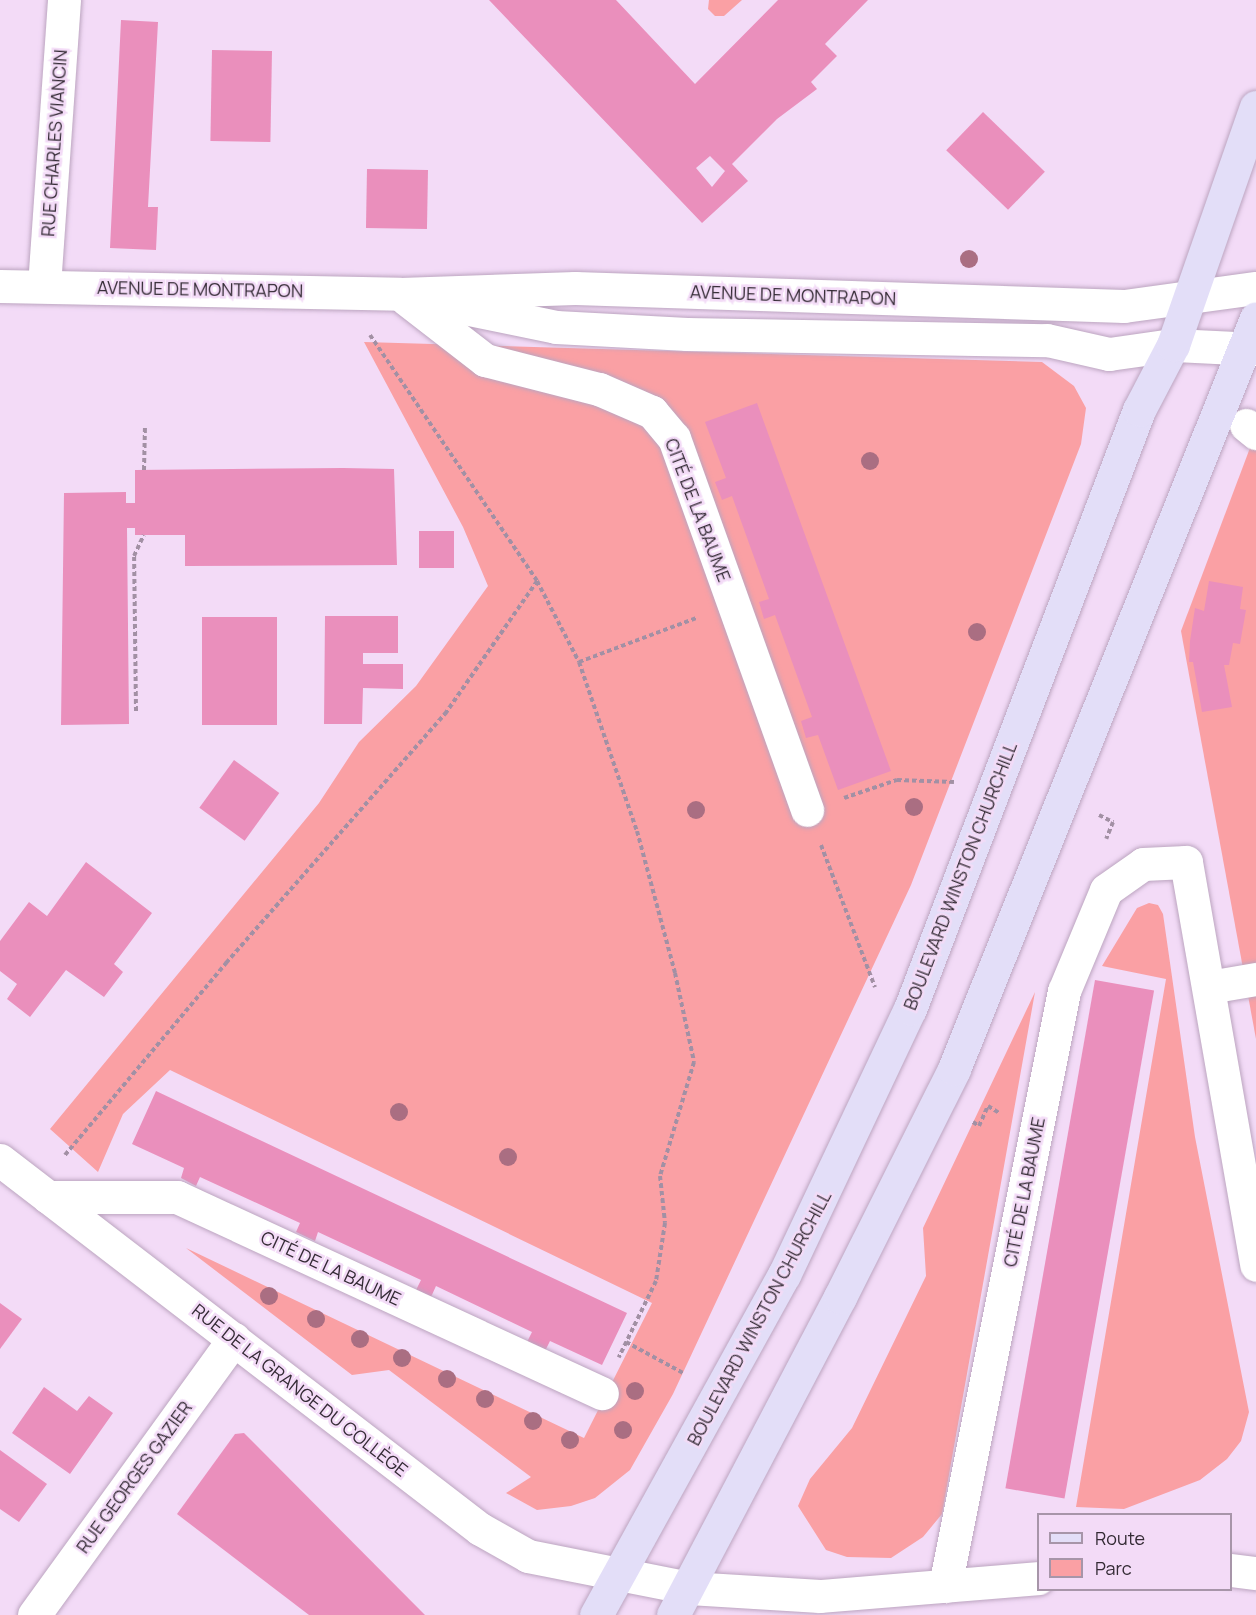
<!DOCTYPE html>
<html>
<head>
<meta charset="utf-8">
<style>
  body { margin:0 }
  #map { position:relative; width:1256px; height:1615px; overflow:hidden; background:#f3dbf7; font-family:Manrope,sans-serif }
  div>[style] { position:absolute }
  .green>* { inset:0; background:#faa0a4 }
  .building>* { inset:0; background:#ea8fbc; transform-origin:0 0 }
  .path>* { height:4px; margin-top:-2px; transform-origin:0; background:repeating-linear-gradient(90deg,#a290a4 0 4.5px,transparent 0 7.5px) }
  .roads { filter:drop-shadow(0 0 2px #bca5c0) drop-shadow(0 0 2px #bca5c0) }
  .minor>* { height:33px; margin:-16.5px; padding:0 16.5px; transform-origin:16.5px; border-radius:16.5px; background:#fff }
  .major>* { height:33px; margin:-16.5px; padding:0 16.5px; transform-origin:16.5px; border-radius:16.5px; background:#e3def8 }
  .trees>* { width:18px; height:18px; margin:-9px; border-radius:50%; background:#aa6e82 }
  span { translate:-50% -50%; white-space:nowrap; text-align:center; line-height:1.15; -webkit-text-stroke:5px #f3dbf7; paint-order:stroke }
  .street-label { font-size:18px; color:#342b35 }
  .legend { position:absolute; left:1037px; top:1513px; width:195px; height:78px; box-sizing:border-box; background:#f3dbf7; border:2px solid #a795a9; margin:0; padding:8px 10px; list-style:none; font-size:18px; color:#342b35 }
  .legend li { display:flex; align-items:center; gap:12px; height:30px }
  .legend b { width:30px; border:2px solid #a795a9 }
</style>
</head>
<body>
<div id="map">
  <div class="green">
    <i style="clip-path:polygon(709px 0,742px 0,724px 16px,715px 16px,708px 9px)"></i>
    <i style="clip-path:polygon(364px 342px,1042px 362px,1074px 386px,1086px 408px,1081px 444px,911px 885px,673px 1394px,630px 1470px,595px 1498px,571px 1506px,537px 1510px,506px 1493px,531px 1477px,389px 1370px,352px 1375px,186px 1248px,584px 1438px,652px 1303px,170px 1070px,123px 1114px,98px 1172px,50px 1129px,319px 803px,359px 742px,416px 686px,488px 586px,463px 527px)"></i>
    <i style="clip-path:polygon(1256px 432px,1256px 1039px,1181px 631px)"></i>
    <i style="clip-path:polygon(1149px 903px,1158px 905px,1163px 914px,1195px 1137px,1249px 1412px,1241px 1441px,1227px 1459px,1200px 1480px,1124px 1509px,1076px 1507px,1166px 979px,1102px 966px,1137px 908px)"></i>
    <i style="clip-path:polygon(1035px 992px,942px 1514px,923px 1537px,891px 1558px,847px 1557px,826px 1550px,798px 1506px,810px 1479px,852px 1428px,926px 1276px,923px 1228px)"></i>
  </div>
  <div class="building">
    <i style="clip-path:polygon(evenodd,489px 0,616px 0,695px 84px,778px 0,868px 0,825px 44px,837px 56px,811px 82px,817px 89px,777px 119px,732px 164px,748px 181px,702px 223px,489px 0,710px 156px,725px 171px,712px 187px,696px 168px,710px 156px)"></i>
    <i style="clip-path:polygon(121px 20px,158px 22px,148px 207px,158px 207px,156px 250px,110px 248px)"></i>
    <i style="left:212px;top:50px;width:60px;height:91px;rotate:1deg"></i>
    <i style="left:983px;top:112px;width:86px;height:53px;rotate:44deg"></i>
    <i style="left:367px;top:169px;width:61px;height:59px;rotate:1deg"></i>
    <i style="clip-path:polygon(757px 403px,891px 771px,838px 790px,818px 735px,806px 738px,801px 721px,812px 717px,775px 615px,764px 619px,759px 602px,769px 599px,732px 496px,722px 500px,715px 482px,726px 478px,705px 422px)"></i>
    <i style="clip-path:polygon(343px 468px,394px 469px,397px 565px,185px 566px,185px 535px,135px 535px,135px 528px,127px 528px,129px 724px,61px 725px,64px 493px,126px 492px,126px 503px,135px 503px,135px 470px)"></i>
    <i style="left:419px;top:531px;width:35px;height:37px"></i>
    <i style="clip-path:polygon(1209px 581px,1243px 587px,1240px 609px,1246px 610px,1240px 644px,1233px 643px,1229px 665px,1224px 665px,1232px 707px,1202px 712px,1193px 662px,1189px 662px,1190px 641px,1195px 608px,1204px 611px)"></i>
    <i style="clip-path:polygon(325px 616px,398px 616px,398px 653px,363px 653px,363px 664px,403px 664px,403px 689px,363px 688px,362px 724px,324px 724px)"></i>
    <i style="left:202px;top:617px;width:75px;height:108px"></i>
    <i style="left:234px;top:760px;width:56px;height:59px;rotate:36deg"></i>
    <i style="clip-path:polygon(86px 862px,152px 913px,114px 964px,123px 972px,104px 997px,66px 970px,30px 1017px,7px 999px,17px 984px,0 971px,0 941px,29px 902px,47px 916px)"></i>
    <i style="left:1095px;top:980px;width:60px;height:516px;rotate:10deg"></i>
    <i style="clip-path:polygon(156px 1091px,627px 1313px,602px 1365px,550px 1341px,545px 1351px,527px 1342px,532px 1332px,436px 1286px,431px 1297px,416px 1290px,421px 1280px,318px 1232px,315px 1241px,296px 1232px,300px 1223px,200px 1177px,196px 1186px,181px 1178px,184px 1168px,132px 1144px)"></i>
    <i style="clip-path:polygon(0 1303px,22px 1319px,0 1349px)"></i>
    <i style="clip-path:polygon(44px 1387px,77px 1411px,89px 1396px,113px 1413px,70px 1474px,12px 1433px)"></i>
    <i style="clip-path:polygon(244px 1433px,425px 1615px,309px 1615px,177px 1514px,235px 1434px)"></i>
    <i style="clip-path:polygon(0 1450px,47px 1484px,19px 1522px,0 1509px)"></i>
  </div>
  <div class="path">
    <i style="left:370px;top:335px;width:297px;rotate:55.8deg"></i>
    <i style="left:537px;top:581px;width:91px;rotate:62.6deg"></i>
    <i style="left:579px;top:662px;width:125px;rotate:-20.6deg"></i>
    <i style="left:144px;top:470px;width:45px;rotate:-88.7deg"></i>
    <i style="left:579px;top:662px;width:179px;rotate:71.1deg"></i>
    <i style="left:637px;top:831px;width:147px;rotate:75deg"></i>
    <i style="left:675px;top:973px;width:91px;rotate:77.9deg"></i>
    <i style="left:694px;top:1062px;width:119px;rotate:106.6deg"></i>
    <i style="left:660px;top:1176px;width:47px;rotate:83.9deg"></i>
    <i style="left:665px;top:1223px;width:59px;rotate:98.8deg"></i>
    <i style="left:656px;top:1281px;width:85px;rotate:116deg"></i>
    <i style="left:136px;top:711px;width:155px;rotate:-90.7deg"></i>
    <i style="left:134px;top:556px;width:23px;rotate:-65deg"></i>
    <i style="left:844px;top:798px;width:56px;rotate:-18.8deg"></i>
    <i style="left:897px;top:780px;width:57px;rotate:2deg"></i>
    <i style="left:1099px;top:815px;width:16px;rotate:27deg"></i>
    <i style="left:1113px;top:822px;width:18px;rotate:112deg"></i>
    <i style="left:821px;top:845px;width:152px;rotate:69.2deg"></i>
    <i style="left:973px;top:1122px;width:7px;rotate:34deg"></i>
    <i style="left:979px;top:1126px;width:22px;rotate:-66deg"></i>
    <i style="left:988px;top:1106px;width:13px;rotate:32deg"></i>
    <i style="left:65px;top:1155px;width:251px;rotate:-50deg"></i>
    <i style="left:226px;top:963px;width:332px;rotate:-48.7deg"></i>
    <i style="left:445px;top:714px;width:162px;rotate:-55.3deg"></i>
    <i style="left:626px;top:1342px;width:65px;rotate:28.5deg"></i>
  </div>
  <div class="roads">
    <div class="minor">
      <i style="left:0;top:286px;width:400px;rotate:1.1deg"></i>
      <i style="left:400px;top:294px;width:175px;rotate:-2deg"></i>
      <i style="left:575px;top:288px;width:549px;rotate:1.88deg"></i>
      <i style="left:1124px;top:306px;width:133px;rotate:-7.8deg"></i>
      <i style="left:44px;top:286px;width:287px;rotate:-86deg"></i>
      <i style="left:406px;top:299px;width:100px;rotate:37.7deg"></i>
      <i style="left:485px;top:360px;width:118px;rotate:14.3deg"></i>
      <i style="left:599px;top:389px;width:58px;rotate:23.5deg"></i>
      <i style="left:652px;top:412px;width:34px;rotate:50deg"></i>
      <i style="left:674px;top:438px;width:395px;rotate:70.3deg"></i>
      <i style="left:450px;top:305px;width:108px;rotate:11.7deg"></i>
      <i style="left:556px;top:327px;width:131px;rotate:3.1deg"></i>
      <i style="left:687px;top:334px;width:360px;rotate:1deg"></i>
      <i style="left:1047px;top:340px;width:64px;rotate:12.7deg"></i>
      <i style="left:1109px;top:354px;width:65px;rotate:-8deg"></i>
      <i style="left:1173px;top:345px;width:83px;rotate:2.8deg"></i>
      <i style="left:1246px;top:425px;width:13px;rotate:39deg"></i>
      <i style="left:1209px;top:987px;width:48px;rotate:-9.7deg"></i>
      <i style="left:0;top:1160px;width:605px;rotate:37.55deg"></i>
      <i style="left:480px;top:1529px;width:55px;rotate:29.4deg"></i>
      <i style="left:528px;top:1556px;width:164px;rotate:11.2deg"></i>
      <i style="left:689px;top:1588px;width:131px;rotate:3.5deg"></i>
      <i style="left:820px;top:1596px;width:219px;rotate:-4.7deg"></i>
      <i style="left:48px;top:1197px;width:129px"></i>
      <i style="left:177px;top:1197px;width:468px;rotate:24.8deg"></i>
      <i style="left:1230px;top:1570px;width:26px;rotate:7deg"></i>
      <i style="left:945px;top:1586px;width:607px;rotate:-78.69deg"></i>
      <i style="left:1064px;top:991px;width:109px;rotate:-67.4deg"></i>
      <i style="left:1106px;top:890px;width:45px;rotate:-35.1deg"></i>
      <i style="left:1143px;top:864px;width:43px;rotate:-2.7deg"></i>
      <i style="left:1186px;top:862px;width:409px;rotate:80.1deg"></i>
      <i style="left:34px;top:1615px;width:341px;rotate:-54.1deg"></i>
    </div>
    <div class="major">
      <i style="left:596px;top:1615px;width:389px;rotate:-61.1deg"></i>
      <i style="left:784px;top:1275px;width:294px;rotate:-64.7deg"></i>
      <i style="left:910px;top:1009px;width:641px;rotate:-69.08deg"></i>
      <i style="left:1139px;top:410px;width:73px;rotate:-62.4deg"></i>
      <i style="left:1173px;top:345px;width:252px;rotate:-70.8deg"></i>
      <i style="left:673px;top:1615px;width:359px;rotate:-62.3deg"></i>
      <i style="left:840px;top:1297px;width:255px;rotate:-63.4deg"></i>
      <i style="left:954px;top:1069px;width:809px;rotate:-68.09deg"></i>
    </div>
  </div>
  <div class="trees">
    <i style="left:969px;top:259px"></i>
    <i style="left:870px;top:461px"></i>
    <i style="left:977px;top:632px"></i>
    <i style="left:914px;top:807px"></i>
    <i style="left:696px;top:810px"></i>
    <i style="left:399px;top:1112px"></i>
    <i style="left:508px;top:1157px"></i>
    <i style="left:269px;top:1296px"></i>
    <i style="left:316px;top:1319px"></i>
    <i style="left:360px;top:1339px"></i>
    <i style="left:402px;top:1358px"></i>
    <i style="left:447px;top:1379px"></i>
    <i style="left:635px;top:1391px"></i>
    <i style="left:485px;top:1399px"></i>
    <i style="left:533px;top:1421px"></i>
    <i style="left:623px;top:1430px"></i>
    <i style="left:570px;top:1440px"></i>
  </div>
  <div class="street-label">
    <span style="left:54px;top:143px;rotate:-86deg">RUE CHARLES VIANCIN</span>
    <span style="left:200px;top:289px;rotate:1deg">AVENUE DE MONTRAPON</span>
    <span style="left:793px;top:295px;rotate:2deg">AVENUE DE MONTRAPON</span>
    <span style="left:698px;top:510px;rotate:69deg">CITÉ DE LA BAUME</span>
    <span style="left:960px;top:876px;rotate:-69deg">BOULEVARD WINSTON CHURCHILL</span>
    <span style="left:1024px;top:1192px;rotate:-79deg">CITÉ DE LA BAUME</span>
    <span style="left:331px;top:1268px;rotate:25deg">CITÉ DE LA BAUME</span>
    <span style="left:759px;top:1318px;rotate:-62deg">BOULEVARD WINSTON CHURCHILL</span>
    <span style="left:300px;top:1390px;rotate:38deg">RUE DE LA GRANGE DU COLLÈGE</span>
    <span style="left:134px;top:1477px;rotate:-54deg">RUE GEORGES GAZIER</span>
  </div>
  <ul class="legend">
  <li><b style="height:8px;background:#e3def8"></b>Route</li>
  <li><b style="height:16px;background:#faa0a4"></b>Parc</li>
  </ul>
</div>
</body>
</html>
